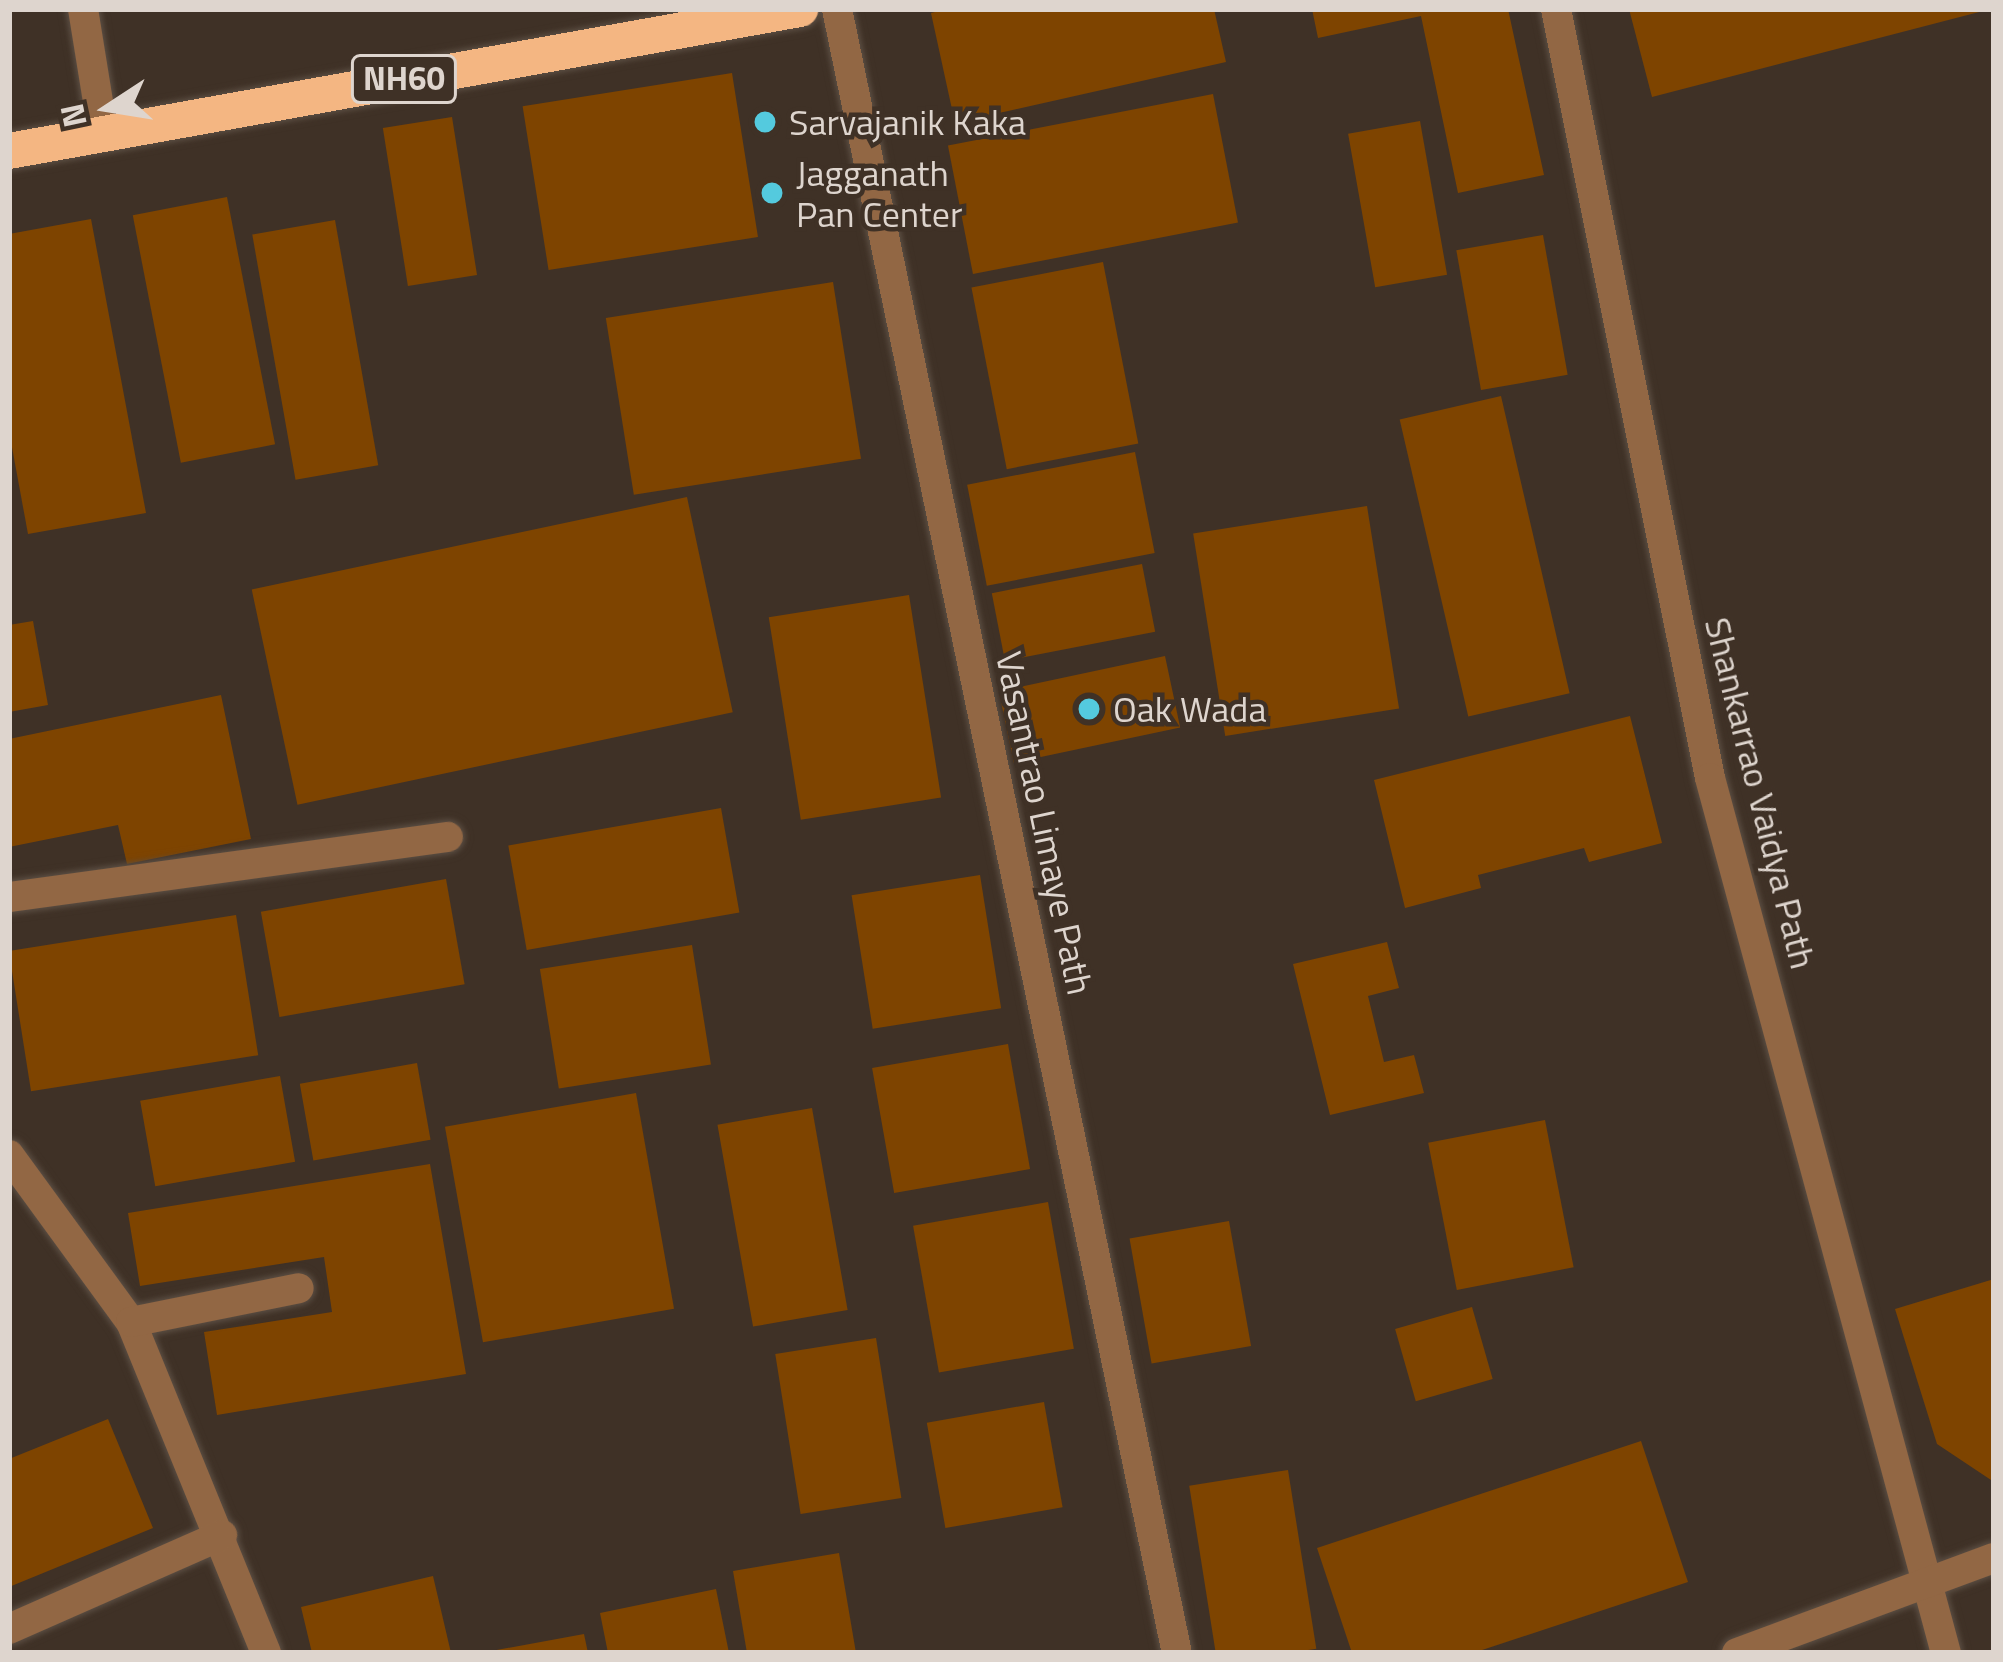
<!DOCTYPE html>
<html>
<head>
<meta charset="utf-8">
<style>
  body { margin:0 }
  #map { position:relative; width:2003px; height:1662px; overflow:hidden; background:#3f3126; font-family:"Titillium Web",sans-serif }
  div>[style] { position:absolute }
  .building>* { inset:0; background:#7e4400; transform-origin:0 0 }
  .roads { filter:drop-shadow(0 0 3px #5c4f44) drop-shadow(0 0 3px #5c4f44) }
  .minor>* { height:30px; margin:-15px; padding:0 15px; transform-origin:15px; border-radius:15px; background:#926744 }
  .highway>* { height:36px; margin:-18px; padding:0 18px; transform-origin:18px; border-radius:18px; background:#f4b682 }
  .dots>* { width:33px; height:33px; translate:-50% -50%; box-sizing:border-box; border:6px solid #3f3126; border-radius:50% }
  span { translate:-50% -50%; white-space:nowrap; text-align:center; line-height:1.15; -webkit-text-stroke:9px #3f3126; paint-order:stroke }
  .shield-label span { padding:3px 9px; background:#3f3126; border:3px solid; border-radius:9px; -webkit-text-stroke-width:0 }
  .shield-label { font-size:33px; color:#ded5ce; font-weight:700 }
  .poi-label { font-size:36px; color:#ded5ce }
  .left { translate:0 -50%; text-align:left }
  .street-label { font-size:36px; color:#ded5ce }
  .frame { position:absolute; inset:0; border:12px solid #ded5ce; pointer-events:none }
  .north { position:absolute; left:48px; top:48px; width:120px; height:120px; -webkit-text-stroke:9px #3f3126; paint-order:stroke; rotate:258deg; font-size:33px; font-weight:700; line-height:48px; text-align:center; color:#ded5ce }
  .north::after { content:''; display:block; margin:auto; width:42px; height:54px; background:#ded5ce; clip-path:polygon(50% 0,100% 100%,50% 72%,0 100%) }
</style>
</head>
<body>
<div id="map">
  <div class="building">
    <i style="clip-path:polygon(947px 9px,1214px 9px,1226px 62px,955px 123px,931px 13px)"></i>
    <i style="clip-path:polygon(1312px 9px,1508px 9px,1544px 175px,1458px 193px,1421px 16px,1318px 38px)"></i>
    <i style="clip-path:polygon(1629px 9px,1983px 9px,1983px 11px,1652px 97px)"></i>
    <i style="left:732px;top:73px;width:166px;height:212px;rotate:81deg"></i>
    <i style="left:1213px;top:94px;width:131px;height:270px;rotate:79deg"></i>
    <i style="left:452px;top:117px;width:160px;height:70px;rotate:81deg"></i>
    <i style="left:1420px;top:121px;width:156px;height:73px;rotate:80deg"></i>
    <i style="left:227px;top:197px;width:252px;height:96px;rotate:79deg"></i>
    <i style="clip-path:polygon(91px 219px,146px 513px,28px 534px,9px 431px,9px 234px)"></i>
    <i style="left:335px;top:220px;width:249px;height:84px;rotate:80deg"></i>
    <i style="left:1543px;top:235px;width:142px;height:88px;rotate:80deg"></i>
    <i style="left:1103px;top:262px;width:185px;height:134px;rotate:79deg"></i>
    <i style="left:833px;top:282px;width:179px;height:230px;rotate:81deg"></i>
    <i style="left:1501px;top:396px;width:305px;height:104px;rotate:77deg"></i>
    <i style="left:1135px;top:452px;width:103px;height:171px;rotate:79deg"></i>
    <i style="left:687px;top:497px;width:220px;height:445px;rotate:78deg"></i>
    <i style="left:1367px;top:506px;width:205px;height:176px;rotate:81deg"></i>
    <i style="left:1142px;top:564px;width:69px;height:153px;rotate:79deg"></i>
    <i style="left:909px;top:595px;width:205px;height:142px;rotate:81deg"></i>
    <i style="clip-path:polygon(33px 621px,48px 705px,9px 712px,9px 625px)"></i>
    <i style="left:1165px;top:656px;width:73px;height:170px;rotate:78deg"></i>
    <i style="clip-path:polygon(221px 695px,251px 839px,127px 864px,118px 825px,9px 847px,9px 739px)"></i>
    <i style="clip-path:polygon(1630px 716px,1662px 843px,1589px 862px,1584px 848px,1478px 875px,1481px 888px,1405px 908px,1374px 780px)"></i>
    <i style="left:721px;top:808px;width:106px;height:216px;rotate:80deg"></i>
    <i style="left:980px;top:875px;width:135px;height:130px;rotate:81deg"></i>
    <i style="left:446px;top:879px;width:107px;height:188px;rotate:80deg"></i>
    <i style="left:236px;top:915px;width:142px;height:230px;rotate:81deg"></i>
    <i style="clip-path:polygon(1387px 942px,1399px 988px,1368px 996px,1384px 1062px,1414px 1055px,1424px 1093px,1330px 1115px,1293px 964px)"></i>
    <i style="left:692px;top:945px;width:121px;height:154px;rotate:81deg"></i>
    <i style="left:1008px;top:1044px;width:127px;height:138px;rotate:80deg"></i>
    <i style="left:417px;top:1063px;width:78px;height:119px;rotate:80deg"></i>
    <i style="left:280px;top:1076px;width:87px;height:142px;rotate:80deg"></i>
    <i style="left:636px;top:1093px;width:219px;height:194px;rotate:80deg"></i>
    <i style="left:812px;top:1108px;width:205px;height:96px;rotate:80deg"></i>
    <i style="left:1545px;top:1120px;width:150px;height:119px;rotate:79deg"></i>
    <i style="clip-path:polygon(430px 1164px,466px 1374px,217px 1415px,204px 1332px,332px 1312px,324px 1257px,140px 1286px,128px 1213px)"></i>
    <i style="left:1048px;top:1202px;width:149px;height:137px;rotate:80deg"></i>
    <i style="left:1229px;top:1221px;width:127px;height:101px;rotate:80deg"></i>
    <i style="clip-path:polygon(1994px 1279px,1994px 1482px,1937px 1444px,1895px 1309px)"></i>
    <i style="left:1472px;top:1307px;width:75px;height:80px;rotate:74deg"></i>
    <i style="left:876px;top:1338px;width:162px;height:102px;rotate:81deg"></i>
    <i style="left:1044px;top:1402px;width:107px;height:119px;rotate:80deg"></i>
    <i style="clip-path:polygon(108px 1419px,153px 1528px,9px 1587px,9px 1459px)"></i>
    <i style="clip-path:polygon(1641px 1441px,1688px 1582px,1473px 1653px,1352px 1653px,1317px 1548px)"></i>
    <i style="left:1288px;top:1470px;width:181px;height:100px;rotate:81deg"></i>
    <i style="clip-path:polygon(839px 1553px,856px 1653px,747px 1653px,733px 1571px)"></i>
    <i style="clip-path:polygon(433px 1576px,451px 1653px,312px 1653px,301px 1607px)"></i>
    <i style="clip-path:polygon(716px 1589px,729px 1653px,608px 1653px,600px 1613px)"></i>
    <i style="clip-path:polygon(584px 1634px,588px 1653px,491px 1653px,491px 1651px)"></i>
  </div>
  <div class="roads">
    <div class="minor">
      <i style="left:83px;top:9px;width:126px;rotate:80.8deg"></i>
      <i style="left:837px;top:9px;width:1679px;rotate:78.32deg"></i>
      <i style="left:1556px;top:9px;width:784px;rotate:78.68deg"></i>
      <i style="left:1710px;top:778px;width:906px;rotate:74.91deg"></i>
      <i style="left:9px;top:897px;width:443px;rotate:-7.8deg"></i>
      <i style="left:9px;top:1155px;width:207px;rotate:53.9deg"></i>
      <i style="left:131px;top:1322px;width:357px;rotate:67.8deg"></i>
      <i style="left:131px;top:1322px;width:171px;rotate:-11.4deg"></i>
      <i style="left:9px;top:1629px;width:233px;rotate:-23.8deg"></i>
      <i style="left:1737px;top:1653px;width:274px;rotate:-20.3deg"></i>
    </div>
    <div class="highway">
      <i style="left:9px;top:151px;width:804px;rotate:-10.18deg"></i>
    </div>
  </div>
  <div class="dots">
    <i style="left:765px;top:122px;background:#54cade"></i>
    <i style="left:772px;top:193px;background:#54cade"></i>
    <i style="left:1089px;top:709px;background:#54cade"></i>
  </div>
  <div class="shield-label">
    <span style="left:404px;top:79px">NH60</span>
  </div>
  <div class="poi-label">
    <span class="left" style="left:789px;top:122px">Sarvajanik Kaka</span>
    <span class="left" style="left:796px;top:193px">Jagganath<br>Pan Center</span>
    <span class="left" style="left:1113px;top:709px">Oak Wada</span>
  </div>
  <div class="street-label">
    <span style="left:1761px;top:793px;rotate:76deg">Shankarrao Vaidya Path</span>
    <span style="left:1045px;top:823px;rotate:78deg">Vasantrao Limaye Path</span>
  </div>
  <div class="frame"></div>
  <div class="north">N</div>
</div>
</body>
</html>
